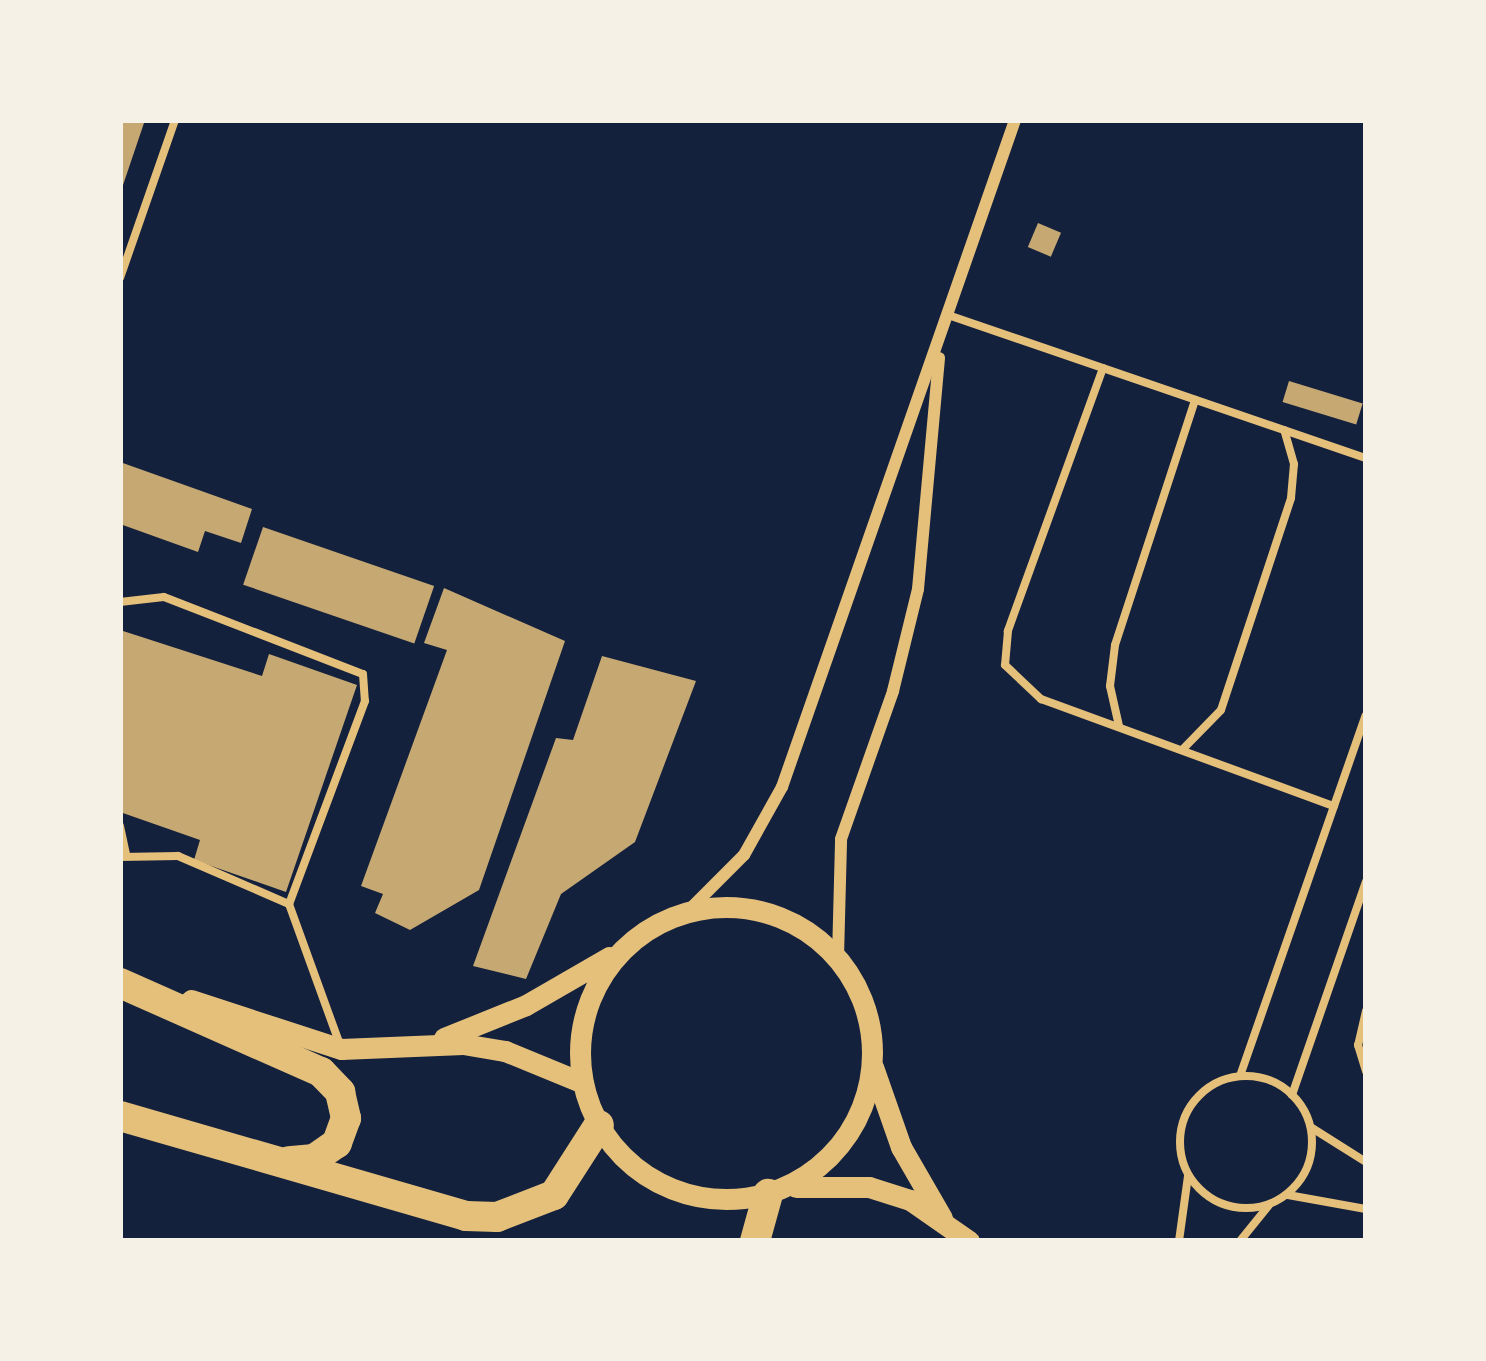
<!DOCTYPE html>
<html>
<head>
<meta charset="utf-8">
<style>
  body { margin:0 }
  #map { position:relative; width:1486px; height:1361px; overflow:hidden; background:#14213d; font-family:Signika,sans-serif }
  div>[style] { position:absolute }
  .building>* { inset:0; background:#c6a872; transform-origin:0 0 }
  .service>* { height:8px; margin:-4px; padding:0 4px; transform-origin:4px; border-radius:4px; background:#e5c07b }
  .service>.ring { margin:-4px; padding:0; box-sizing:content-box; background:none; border:8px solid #e5c07b; border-radius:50% }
  .minor>* { height:12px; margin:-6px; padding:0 6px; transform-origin:6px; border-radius:6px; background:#e5c07b }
  .tertiary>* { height:21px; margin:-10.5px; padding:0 10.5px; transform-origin:10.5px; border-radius:10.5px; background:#e5c07b }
  .tertiary>.ring { margin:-10.5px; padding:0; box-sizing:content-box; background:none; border:21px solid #e5c07b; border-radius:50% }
  .motorway>* { height:30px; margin:-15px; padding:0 15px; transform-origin:15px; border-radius:15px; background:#e5c07b }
  span { translate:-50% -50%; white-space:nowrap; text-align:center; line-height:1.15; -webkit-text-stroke:9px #f6f1e7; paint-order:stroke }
  .frame { position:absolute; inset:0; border:123px solid #f6f1e7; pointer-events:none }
</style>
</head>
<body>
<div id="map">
  <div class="building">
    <i style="clip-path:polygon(120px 120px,145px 120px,121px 191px,120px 191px)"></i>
    <i style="left:1038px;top:223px;width:25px;height:26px;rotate:23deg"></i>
    <i style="left:1289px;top:381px;width:77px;height:22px;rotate:17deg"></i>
    <i style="clip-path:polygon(120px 462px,252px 509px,241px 543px,205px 531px,198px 552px,120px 524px)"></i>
    <i style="left:263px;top:527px;width:181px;height:61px;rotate:19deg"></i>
    <i style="clip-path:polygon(444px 588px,565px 641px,479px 890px,410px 930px,375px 913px,383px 894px,361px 886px,447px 650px,424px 643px)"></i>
    <i style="clip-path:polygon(120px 630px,262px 676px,269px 654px,357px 685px,286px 892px,194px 860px,200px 840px,120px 812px)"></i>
    <i style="clip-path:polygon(602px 656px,696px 681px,635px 842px,561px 894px,526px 979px,473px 966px,556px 738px,573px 740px)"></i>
  </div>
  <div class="service">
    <i style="left:120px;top:278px;width:167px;rotate:-70.8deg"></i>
    <i style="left:948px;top:315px;width:442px;rotate:18.9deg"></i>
    <i style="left:1103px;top:368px;width:280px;rotate:109.9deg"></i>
    <i style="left:1008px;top:631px;width:34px;rotate:95deg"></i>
    <i style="left:1005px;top:665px;width:50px;rotate:43.4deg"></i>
    <i style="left:1041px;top:699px;width:312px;rotate:20.1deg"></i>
    <i style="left:120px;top:602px;width:44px;rotate:-6.5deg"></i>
    <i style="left:164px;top:597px;width:213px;rotate:21.2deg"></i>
    <i style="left:363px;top:674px;width:27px;rotate:86deg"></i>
    <i style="left:365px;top:701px;width:217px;rotate:110.5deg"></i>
    <i style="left:289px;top:904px;width:147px;rotate:70.1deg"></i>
    <i style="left:1119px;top:726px;width:41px;rotate:-102.7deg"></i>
    <i style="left:1110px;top:686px;width:41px;rotate:-83deg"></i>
    <i style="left:1115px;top:645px;width:258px;rotate:-71.9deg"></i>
    <i style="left:1183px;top:749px;width:54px;rotate:-45.7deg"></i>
    <i style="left:1221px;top:710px;width:223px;rotate:-71.7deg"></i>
    <i style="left:1291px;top:498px;width:34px;rotate:-85deg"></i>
    <i style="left:1294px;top:464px;width:35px;rotate:-106deg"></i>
    <i style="left:120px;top:826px;width:29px;rotate:78deg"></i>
    <i style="left:120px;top:857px;width:58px;rotate:-1deg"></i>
    <i style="left:178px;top:856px;width:121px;rotate:23.4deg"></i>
    <i style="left:1366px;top:1011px;width:35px;rotate:103deg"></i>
    <i style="left:1358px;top:1045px;width:28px;rotate:73deg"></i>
    <i class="ring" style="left:1180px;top:1076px;width:124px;height:124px"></i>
    <i style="left:1240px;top:1076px;width:382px;rotate:-70.8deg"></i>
    <i style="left:1292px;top:1095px;width:226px;rotate:-70.9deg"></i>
    <i style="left:1312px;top:1128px;width:64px;rotate:32.2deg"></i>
    <i style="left:1288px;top:1195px;width:79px;rotate:10.2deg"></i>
    <i style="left:1179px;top:1241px;width:66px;rotate:-82.1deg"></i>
    <i style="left:1240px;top:1241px;width:46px;rotate:-51.1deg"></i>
  </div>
  <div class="minor">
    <i style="left:689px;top:910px;width:78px;rotate:-45deg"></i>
    <i style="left:744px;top:855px;width:78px;rotate:-60.8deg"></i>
    <i style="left:782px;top:787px;width:707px;rotate:-70.74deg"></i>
    <i style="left:838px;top:957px;width:118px;rotate:-88.5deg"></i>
    <i style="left:841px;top:839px;width:157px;rotate:-70.6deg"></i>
    <i style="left:893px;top:691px;width:105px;rotate:-76.2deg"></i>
    <i style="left:918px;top:589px;width:232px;rotate:-84.8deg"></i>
  </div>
  <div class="tertiary">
    <i class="ring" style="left:580px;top:907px;width:271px;height:271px"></i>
    <i style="left:191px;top:1000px;width:158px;rotate:18.1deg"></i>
    <i style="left:341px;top:1049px;width:122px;rotate:-2.3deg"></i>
    <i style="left:463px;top:1044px;width:43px;rotate:9.5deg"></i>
    <i style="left:505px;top:1051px;width:84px;rotate:22.3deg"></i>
    <i style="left:444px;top:1038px;width:88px;rotate:-21.9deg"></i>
    <i style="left:526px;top:1005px;width:96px;rotate:-30deg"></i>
    <i style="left:873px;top:1067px;width:85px;rotate:70.7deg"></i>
    <i style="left:901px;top:1147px;width:82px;rotate:60deg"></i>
    <i style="left:796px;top:1187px;width:73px"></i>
    <i style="left:869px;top:1187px;width:43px;rotate:17.6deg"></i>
    <i style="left:910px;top:1200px;width:72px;rotate:34.8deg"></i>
  </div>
  <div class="motorway">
    <i style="left:120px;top:983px;width:220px;rotate:23.9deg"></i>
    <i style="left:321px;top:1072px;width:28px;rotate:46deg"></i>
    <i style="left:340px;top:1092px;width:27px;rotate:77deg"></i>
    <i style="left:346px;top:1118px;width:27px;rotate:110deg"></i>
    <i style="left:337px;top:1143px;width:28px;rotate:145deg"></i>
    <i style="left:314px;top:1159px;width:25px;rotate:175deg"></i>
    <i style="left:120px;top:1116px;width:360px;rotate:16.1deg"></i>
    <i style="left:466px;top:1216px;width:31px;rotate:2deg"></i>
    <i style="left:497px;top:1217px;width:61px;rotate:-21.1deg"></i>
    <i style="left:554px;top:1195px;width:83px;rotate:-57.3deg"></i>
    <i style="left:755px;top:1241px;width:49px;rotate:-74.5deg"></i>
  </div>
  <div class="frame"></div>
</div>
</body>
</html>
